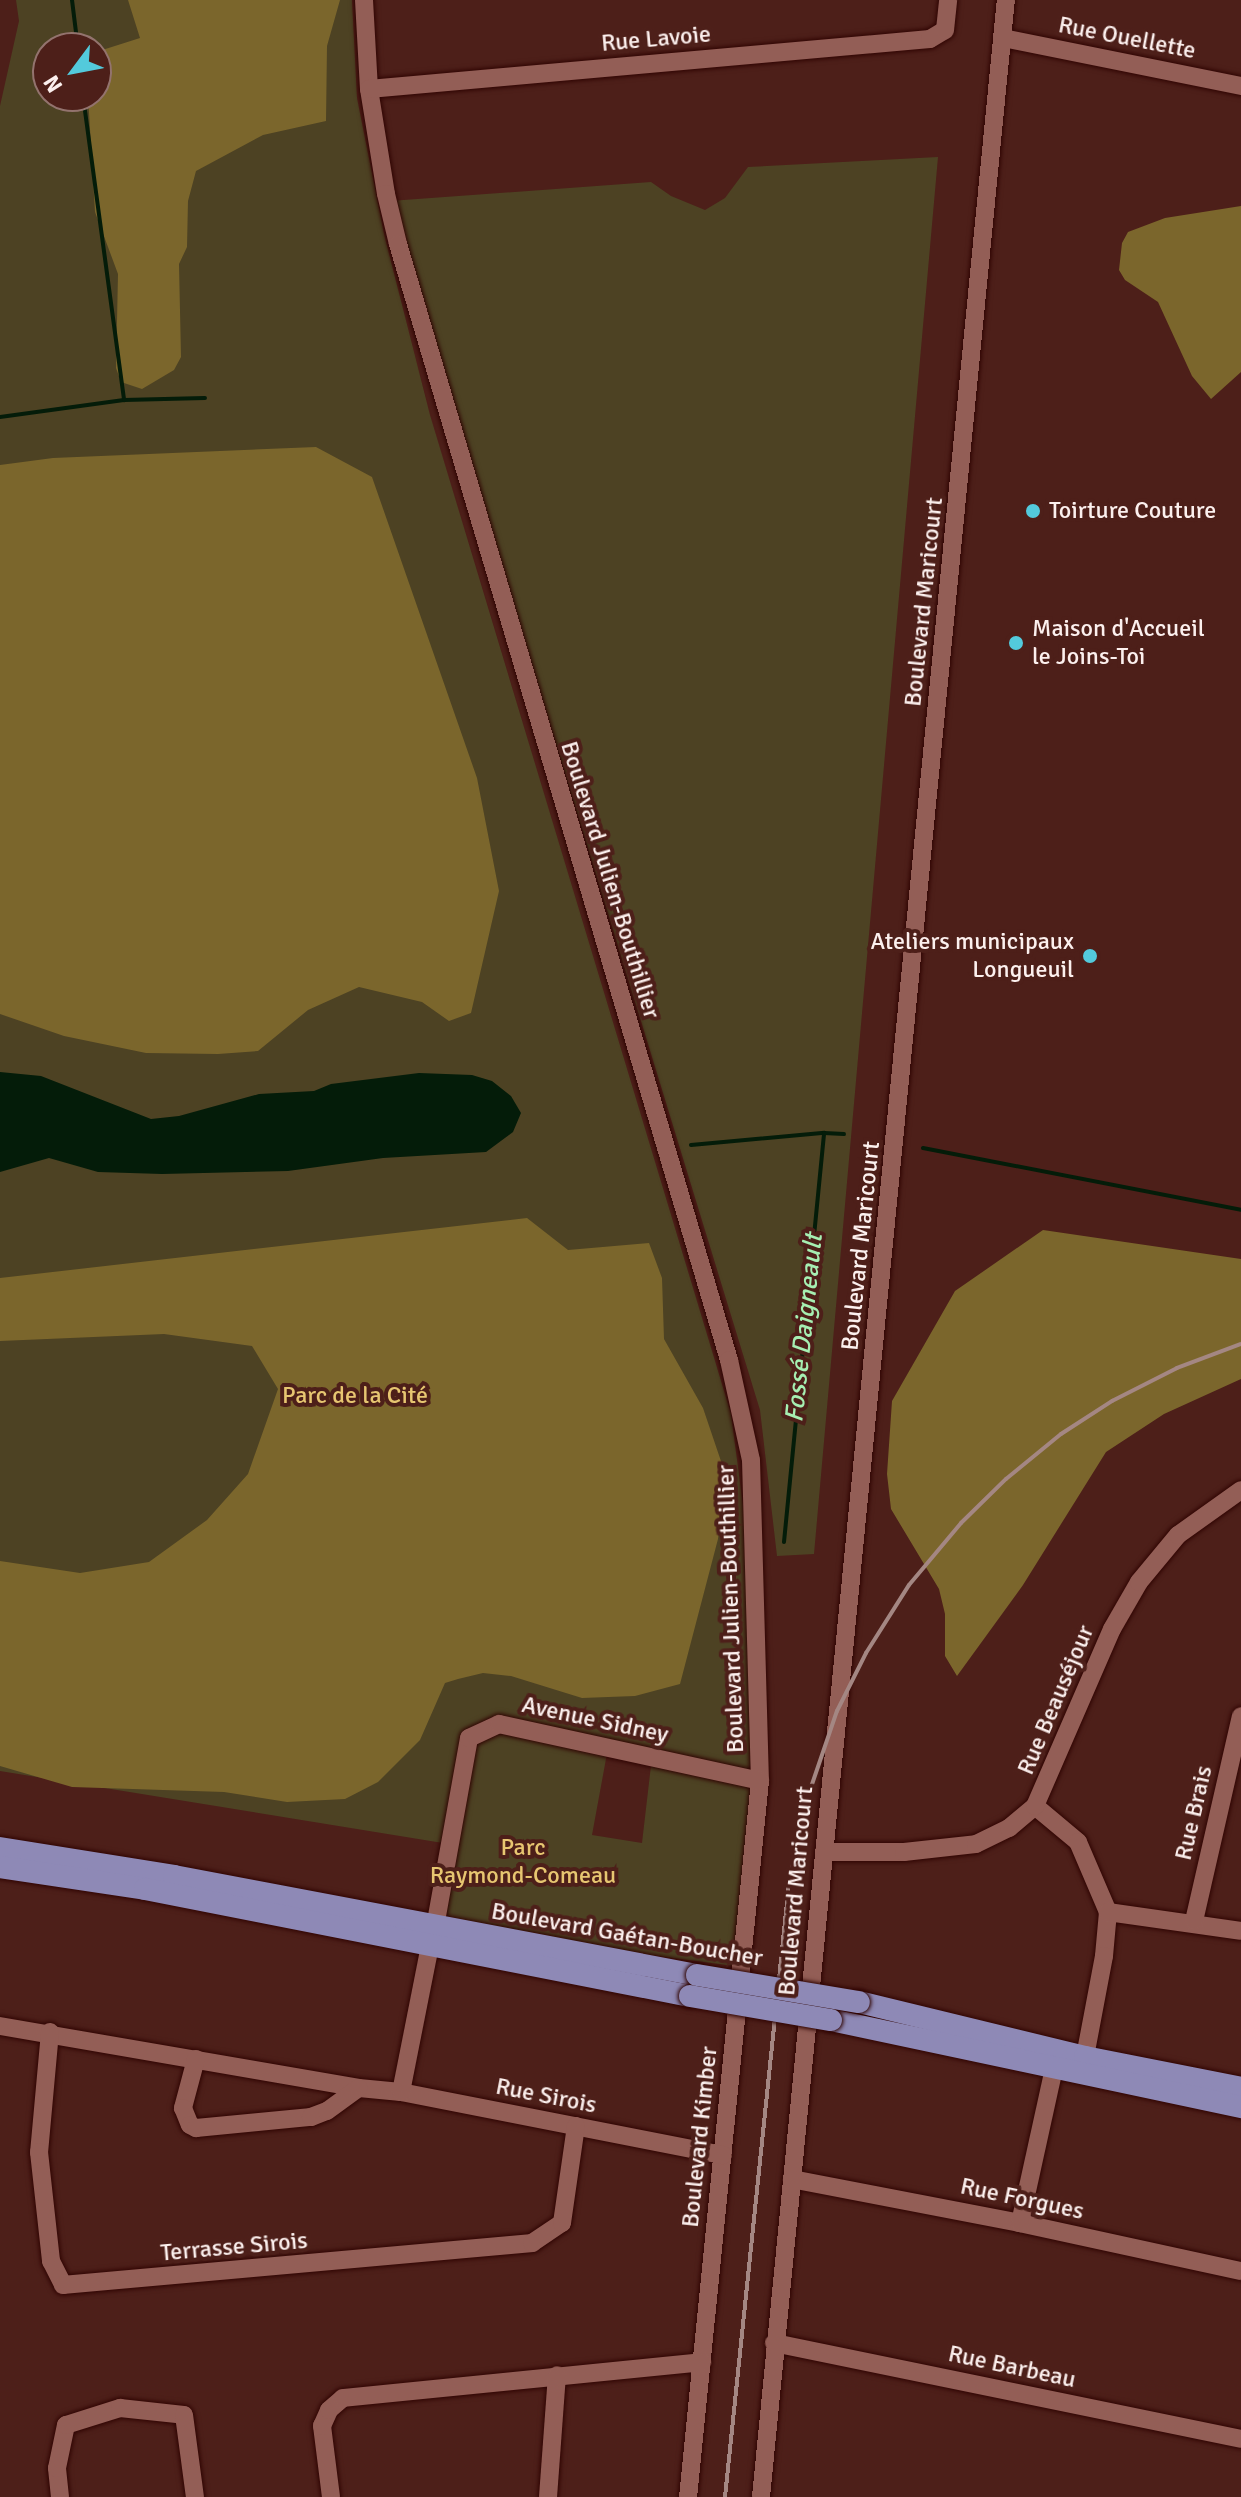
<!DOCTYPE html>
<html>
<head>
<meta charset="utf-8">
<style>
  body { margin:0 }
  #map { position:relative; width:1241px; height:2497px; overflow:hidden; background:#4d1f19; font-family:Signika,sans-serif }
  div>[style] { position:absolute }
  .green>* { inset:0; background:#4d4223 }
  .forest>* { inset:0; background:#7b662c }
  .water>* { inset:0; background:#041c09 }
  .stream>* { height:4px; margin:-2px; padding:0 2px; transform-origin:2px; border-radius:2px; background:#041c09 }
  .roads { filter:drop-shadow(0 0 2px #300503) drop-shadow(0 0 2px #300503) }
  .minor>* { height:18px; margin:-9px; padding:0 9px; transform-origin:9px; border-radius:9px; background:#935e56 }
  .major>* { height:22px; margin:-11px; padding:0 11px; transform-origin:11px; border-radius:11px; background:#8e89b6 }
  .rail>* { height:4px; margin:-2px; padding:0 2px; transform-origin:2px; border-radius:2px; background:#a48783 }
  .bridges { filter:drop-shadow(0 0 2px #300503) drop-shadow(0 0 2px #300503) }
  .major-bridge>* { height:22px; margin:-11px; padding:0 11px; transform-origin:11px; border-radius:11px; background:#8e89b6 }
  .dots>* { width:22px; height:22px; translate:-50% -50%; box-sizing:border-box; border:4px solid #4d1f19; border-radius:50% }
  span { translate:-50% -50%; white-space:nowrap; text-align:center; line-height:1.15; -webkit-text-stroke:8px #4d1f19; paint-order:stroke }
  .street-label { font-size:24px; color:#fcf0ee }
  .poi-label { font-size:24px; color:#fcf0ee }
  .left { translate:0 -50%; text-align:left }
  .right { translate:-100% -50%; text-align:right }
  .park-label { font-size:24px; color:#e7c671 }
  .water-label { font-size:26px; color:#a6efb2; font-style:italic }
  .north { position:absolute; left:32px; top:32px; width:80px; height:80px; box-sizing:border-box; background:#4d1f19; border:2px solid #93736e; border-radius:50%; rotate:238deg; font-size:22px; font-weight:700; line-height:32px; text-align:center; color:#fcf0ee }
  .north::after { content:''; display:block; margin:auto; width:28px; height:36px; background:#53cadc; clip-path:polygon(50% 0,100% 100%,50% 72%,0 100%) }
</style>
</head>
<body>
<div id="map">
  <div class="green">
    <i style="clip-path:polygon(evenodd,16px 0,352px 0,357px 98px,384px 234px,430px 415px,731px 1414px,746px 1528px,756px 1777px,608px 1748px,592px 1835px,642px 1843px,652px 1757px,760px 1781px,742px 1967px,435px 1927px,449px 1844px,0 1771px,0 106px,19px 21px,16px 0,48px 48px,96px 48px,96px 96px,48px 96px,48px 48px)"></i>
    <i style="clip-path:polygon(938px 157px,814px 1554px,777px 1556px,760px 1410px,390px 201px,651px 182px,671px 196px,705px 210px,725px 198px,748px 167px)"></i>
  </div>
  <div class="forest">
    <i style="clip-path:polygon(128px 0,340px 0,327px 46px,326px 121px,263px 135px,196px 171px,188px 201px,187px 247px,179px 264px,181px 357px,174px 370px,142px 389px,121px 382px,116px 368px,118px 274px,95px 212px,88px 96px,96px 96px,96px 52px,140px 38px)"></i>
    <i style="clip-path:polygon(1241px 206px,1241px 372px,1211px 399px,1192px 376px,1158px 302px,1125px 280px,1119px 270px,1122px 243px,1128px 232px,1165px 218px)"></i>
    <i style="clip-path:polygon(316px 447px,372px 477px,477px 778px,499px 891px,471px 1013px,449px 1021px,422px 1002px,359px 987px,308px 1010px,258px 1051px,218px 1054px,146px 1053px,64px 1036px,0 1014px,0 465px,53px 458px)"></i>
    <i style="clip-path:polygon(527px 1218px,568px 1250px,649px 1243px,662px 1278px,664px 1339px,703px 1408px,726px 1476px,718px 1539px,680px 1684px,635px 1696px,582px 1698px,511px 1676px,483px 1673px,458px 1679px,445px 1683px,420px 1740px,378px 1782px,345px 1799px,287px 1802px,224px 1792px,72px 1787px,0 1766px,0 1561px,80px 1573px,149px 1562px,207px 1520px,248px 1474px,278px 1389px,252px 1346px,164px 1334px,0 1341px,0 1278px)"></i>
    <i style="clip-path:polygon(1043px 1230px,1241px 1259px,1241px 1379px,1164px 1414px,1106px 1452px,1023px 1585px,957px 1676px,945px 1656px,945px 1614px,939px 1589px,891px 1509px,887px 1474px,892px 1401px,955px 1291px)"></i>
  </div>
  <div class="water">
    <i style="clip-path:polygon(0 1072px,41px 1076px,151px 1119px,179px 1116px,259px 1094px,314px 1091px,331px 1084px,419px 1073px,472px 1075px,492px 1081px,511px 1096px,521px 1113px,513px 1132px,486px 1152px,383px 1158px,288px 1171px,162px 1174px,98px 1172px,49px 1158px,0 1172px)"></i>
  </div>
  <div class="stream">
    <i style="left:72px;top:0;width:48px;rotate:82.9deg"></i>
    <i style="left:83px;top:96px;width:307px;rotate:82.3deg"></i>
    <i style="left:0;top:417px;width:125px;rotate:-7.8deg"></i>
    <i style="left:124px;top:400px;width:81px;rotate:-1.4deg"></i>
    <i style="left:691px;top:1145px;width:134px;rotate:-5.2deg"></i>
    <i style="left:923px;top:1148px;width:324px;rotate:11deg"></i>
    <i style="left:784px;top:1542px;width:411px;rotate:-84.4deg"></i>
    <i style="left:824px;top:1133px;width:20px;rotate:3deg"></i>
  </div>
  <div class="roads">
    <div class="minor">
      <i style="left:364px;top:0;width:89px;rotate:86.8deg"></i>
      <i style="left:369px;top:89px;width:106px;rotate:80.8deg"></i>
      <i style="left:386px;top:194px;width:51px;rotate:76.5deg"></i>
      <i style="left:398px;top:244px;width:1164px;rotate:73.48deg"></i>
      <i style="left:729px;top:1360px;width:102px;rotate:77.6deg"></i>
      <i style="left:751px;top:1460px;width:321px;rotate:88.4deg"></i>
      <i style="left:760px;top:1781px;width:720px;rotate:95.74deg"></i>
      <i style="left:1003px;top:38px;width:243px;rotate:11.4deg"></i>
      <i style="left:369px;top:89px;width:563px;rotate:-5.09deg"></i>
      <i style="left:930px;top:39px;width:17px;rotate:-31deg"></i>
      <i style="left:945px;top:30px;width:30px;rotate:-84deg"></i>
      <i style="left:1035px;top:1806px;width:56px;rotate:39.9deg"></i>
      <i style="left:1078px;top:1842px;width:76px;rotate:66.8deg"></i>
      <i style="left:1108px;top:1912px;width:44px;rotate:95.2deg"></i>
      <i style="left:1104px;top:1956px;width:103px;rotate:100.7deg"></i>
      <i style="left:824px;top:1852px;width:80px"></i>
      <i style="left:904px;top:1852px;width:72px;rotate:-6.3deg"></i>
      <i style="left:976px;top:1844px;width:37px;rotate:-26deg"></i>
      <i style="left:1009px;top:1828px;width:34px;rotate:-40deg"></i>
      <i style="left:1035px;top:1806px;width:193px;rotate:-66.5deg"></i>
      <i style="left:1112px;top:1629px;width:54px;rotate:-60.1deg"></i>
      <i style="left:1139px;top:1582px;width:61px;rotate:-50.3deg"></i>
      <i style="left:1178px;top:1535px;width:77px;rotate:-35.5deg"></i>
      <i style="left:1108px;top:1912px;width:134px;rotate:8.1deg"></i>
      <i style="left:1194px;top:1921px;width:210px;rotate:-77.1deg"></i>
      <i style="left:435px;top:1927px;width:192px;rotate:-79.8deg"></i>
      <i style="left:469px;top:1738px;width:33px;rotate:-25deg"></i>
      <i style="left:499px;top:1724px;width:267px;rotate:12.3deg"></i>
      <i style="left:0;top:2026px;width:364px;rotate:9.8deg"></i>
      <i style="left:359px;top:2088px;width:42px;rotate:5.4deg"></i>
      <i style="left:401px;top:2092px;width:328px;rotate:11.1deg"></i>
      <i style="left:50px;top:2032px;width:121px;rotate:95.2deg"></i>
      <i style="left:39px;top:2152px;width:110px;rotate:83.7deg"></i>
      <i style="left:51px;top:2261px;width:27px;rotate:63deg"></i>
      <i style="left:63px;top:2285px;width:471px;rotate:-5.1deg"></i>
      <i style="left:532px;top:2243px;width:36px;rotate:-34deg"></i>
      <i style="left:562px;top:2223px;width:98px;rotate:-81.8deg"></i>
      <i style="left:196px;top:2059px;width:51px;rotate:104.9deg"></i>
      <i style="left:183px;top:2108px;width:18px;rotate:68deg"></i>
      <i style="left:190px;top:2125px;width:7px;rotate:27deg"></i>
      <i style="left:196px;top:2128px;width:116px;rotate:-5.5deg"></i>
      <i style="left:311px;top:2117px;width:17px;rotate:-21deg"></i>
      <i style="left:327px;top:2111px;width:39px;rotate:-36deg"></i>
      <i style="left:401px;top:2092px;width:149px;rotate:-78.8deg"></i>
      <i style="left:792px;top:2179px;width:232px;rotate:10.9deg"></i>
      <i style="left:1020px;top:2223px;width:226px;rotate:12.3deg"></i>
      <i style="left:1020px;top:2223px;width:159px;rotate:-77.6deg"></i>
      <i style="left:774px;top:2343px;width:477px;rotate:11.6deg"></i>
      <i style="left:60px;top:2497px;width:29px;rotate:-96deg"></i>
      <i style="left:57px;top:2468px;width:44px;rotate:-78.2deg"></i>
      <i style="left:66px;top:2425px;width:57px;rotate:-17.5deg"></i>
      <i style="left:120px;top:2408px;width:64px;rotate:6.2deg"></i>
      <i style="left:184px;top:2415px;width:83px;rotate:82.4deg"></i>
      <i style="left:331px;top:2497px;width:72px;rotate:-97.2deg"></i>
      <i style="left:322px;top:2426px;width:17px;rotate:-66deg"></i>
      <i style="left:329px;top:2410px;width:18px;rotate:-41deg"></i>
      <i style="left:343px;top:2398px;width:361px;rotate:-5.7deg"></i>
      <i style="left:548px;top:2497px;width:122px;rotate:-85.8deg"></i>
      <i style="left:761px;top:2497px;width:2509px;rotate:-84.4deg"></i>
    </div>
    <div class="major">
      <i style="left:0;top:1848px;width:176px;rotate:9.1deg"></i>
      <i style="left:174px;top:1876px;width:532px;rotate:10.72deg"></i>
      <i style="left:0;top:1867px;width:147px;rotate:8.6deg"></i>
      <i style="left:145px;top:1889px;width:555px;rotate:11.11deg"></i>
      <i style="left:859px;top:2002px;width:233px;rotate:13.7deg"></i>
      <i style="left:1085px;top:2057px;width:159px;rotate:11.2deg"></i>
      <i style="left:831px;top:2020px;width:419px;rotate:12deg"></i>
    </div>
  </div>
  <div class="rail">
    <i style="left:725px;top:2497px;width:617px;rotate:-84.05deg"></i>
    <i style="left:789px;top:1883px;width:86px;rotate:-77.9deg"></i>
    <i style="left:807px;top:1799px;width:93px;rotate:-71.2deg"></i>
    <i style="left:837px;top:1711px;width:65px;rotate:-63.4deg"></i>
    <i style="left:866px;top:1653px;width:80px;rotate:-57.7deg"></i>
    <i style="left:909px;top:1585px;width:81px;rotate:-50deg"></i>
    <i style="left:961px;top:1523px;width:63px;rotate:-44.4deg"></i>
    <i style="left:1006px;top:1479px;width:71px;rotate:-39.3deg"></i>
    <i style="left:1061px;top:1434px;width:61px;rotate:-32.9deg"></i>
    <i style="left:1112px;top:1401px;width:73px;rotate:-26.9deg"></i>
    <i style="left:1177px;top:1368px;width:68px;rotate:-20.6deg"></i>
  </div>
  <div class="bridges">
    <div class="major-bridge">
      <i style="left:697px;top:1975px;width:164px;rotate:9.5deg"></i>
      <i style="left:690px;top:1996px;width:143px;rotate:9.7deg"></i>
    </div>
  </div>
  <div class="dots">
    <i style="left:1033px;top:511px;background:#53cadc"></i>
    <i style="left:1016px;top:643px;background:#53cadc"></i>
    <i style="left:1090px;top:956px;background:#53cadc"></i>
  </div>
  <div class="street-label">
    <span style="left:1127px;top:38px;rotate:11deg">Rue Ouellette</span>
    <span style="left:656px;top:39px;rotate:-5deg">Rue Lavoie</span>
    <span style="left:924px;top:602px;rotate:-84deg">Boulevard Maricourt</span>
    <span style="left:610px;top:880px;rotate:73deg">Boulevard Julien-Bouthillier</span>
    <span style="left:861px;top:1246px;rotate:-84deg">Boulevard Maricourt</span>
    <span style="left:731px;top:1609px;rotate:-92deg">Boulevard Julien-Bouthillier</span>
    <span style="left:1056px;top:1700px;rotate:-67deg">Rue Beauséjour</span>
    <span style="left:595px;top:1720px;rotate:12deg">Avenue Sidney</span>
    <span style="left:1194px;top:1813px;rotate:-77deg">Rue Brais</span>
    <span style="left:796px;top:1891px;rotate:-85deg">Boulevard Maricourt</span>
    <span style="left:627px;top:1935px;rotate:10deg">Boulevard Gaétan-Boucher</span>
    <span style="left:546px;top:2096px;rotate:11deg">Rue Sirois</span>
    <span style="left:700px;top:2137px;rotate:-84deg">Boulevard Kimber</span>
    <span style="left:1022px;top:2199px;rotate:12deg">Rue Forgues</span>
    <span style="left:234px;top:2247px;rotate:-5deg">Terrasse Sirois</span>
    <span style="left:1012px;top:2367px;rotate:12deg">Rue Barbeau</span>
  </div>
  <div class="poi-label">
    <span class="left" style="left:1049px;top:511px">Toirture Couture</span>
    <span class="left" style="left:1032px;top:643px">Maison d'Accueil<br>le Joins-Toi</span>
    <span class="right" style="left:1074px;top:956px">Ateliers municipaux<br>Longueuil</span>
  </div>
  <div class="park-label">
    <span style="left:355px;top:1396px">Parc de la Cité</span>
    <span style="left:523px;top:1862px">Parc<br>Raymond-Comeau</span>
  </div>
  <div class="water-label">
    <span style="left:805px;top:1328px;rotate:-84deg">Fossé Daigneault</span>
  </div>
  <div class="north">N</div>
</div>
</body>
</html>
